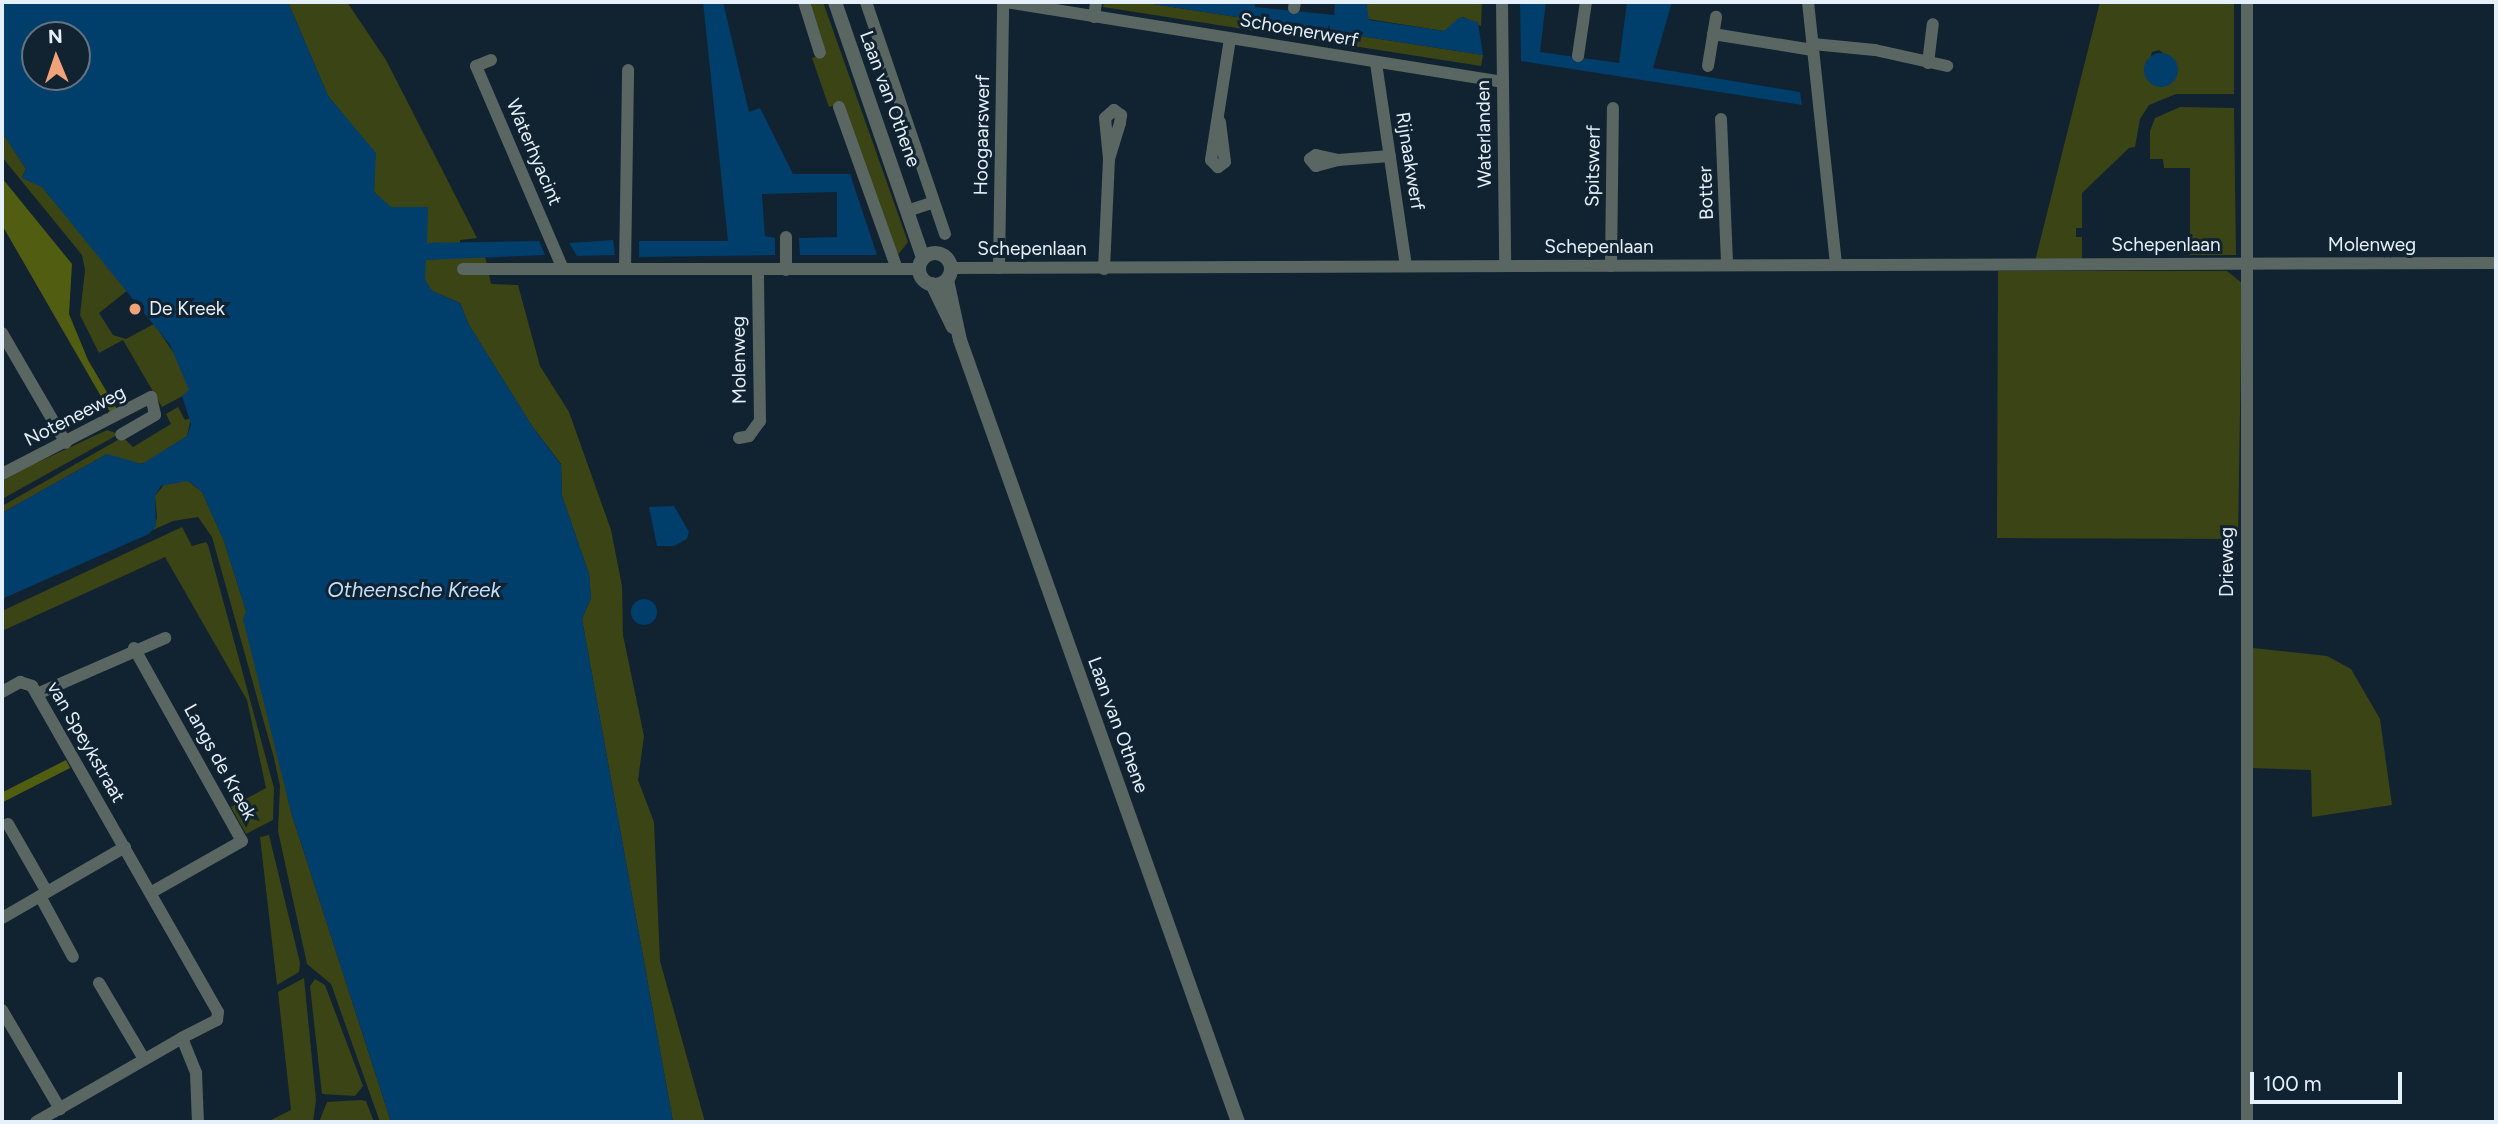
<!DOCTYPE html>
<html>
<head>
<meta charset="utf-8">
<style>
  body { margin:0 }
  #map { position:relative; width:2498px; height:1124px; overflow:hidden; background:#112230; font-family:Figtree,sans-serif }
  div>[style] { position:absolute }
  .green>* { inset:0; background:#3b4415 }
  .forest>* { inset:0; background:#515e12; transform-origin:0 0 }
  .water>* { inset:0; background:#003e6c }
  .round { border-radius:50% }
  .minor>* { height:12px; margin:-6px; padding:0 6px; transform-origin:6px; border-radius:6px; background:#5a6662 }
  .tertiary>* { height:14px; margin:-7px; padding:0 7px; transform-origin:7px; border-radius:7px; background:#5a6662 }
  .tertiary>.ring { margin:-7px; padding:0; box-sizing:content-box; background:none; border:14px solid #5a6662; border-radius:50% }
  .dots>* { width:19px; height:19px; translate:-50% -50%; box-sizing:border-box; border:4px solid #112230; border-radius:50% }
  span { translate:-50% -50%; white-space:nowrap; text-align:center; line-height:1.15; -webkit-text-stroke:6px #112230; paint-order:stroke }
  .street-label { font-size:19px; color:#e5f0fa }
  .poi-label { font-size:19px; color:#e5f0fa }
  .left { translate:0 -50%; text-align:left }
  .water-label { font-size:21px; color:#c2dffd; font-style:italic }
  .frame { position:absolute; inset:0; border:4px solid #e5f0fa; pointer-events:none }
  .north { position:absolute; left:21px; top:21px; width:70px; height:70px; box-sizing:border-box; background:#112230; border:2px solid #667481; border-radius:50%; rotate:358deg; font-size:19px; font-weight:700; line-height:28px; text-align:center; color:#e5f0fa }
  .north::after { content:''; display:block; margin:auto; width:24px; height:32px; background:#f0a279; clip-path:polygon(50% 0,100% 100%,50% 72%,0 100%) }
  .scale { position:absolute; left:2250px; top:1072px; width:152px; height:32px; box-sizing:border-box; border:4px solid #e5f0fa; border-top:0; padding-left:9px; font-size:21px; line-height:24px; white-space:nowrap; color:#e5f0fa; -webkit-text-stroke:5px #112230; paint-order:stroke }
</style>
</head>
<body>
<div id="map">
  <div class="green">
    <i style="clip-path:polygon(288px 2px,347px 2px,386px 60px,477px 238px,460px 240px,460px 245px,427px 243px,374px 192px,375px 153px,328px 96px)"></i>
    <i style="clip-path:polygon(807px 2px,823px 2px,908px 242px,897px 256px,843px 102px,829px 107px,812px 58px,825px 53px)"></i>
    <i style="clip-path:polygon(1104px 2px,1140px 2px,1483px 55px,1481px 66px,1103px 7px)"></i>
    <i style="clip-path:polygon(1366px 2px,1482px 2px,1481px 26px,1463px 17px,1444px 31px,1368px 19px)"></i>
    <i style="clip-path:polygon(evenodd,2100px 2px,2234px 2px,2234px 94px,2176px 94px,2149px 105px,2140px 119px,2135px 147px,2129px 148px,2082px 193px,2082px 228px,2076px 228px,2076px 237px,2082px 237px,2082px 259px,2035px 261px,2100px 2px,2159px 50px,2174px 61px,2174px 79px,2146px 73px,2152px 52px,2159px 50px)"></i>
    <i style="clip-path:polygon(2180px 107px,2234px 108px,2236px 255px,2190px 255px,2190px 168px,2164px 168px,2163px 159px,2150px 159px,2150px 131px,2155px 118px)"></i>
    <i style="clip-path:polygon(2px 132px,26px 169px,22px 177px,42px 187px,128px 290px,99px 313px,113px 335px,126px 339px,154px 324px,181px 364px,190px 392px,162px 407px,123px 340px,99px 353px,80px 315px,85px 270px,82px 255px,2px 157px)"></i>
    <i style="clip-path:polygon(485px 256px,491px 284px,518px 285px,540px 366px,569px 412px,611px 530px,622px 586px,623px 635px,644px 736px,638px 780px,654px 822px,660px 961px,705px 1122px,673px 1122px,582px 619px,591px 598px,589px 574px,562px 496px,561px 464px,532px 426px,469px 325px,460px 303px,432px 291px,425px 280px,425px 260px)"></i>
    <i style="clip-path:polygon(1998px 271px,2227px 271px,2242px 283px,2238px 539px,1997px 538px)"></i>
    <i style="clip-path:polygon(178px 407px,185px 420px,191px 418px,187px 436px,145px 463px,131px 465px,107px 454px,2px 513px,2px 506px,123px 437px,133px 447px,171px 424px,166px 414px)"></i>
    <i style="clip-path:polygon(107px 430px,119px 434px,2px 499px,2px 479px)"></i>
    <i style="clip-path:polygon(176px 480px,188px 481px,202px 492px,224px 541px,246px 611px,291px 812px,391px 1122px,380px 1122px,331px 984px,307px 964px,278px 831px,280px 786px,274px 758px,212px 537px,198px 517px,173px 521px,153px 530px,157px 518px,155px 496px,166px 482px)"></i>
    <i style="clip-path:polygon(182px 527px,192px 546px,206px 542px,208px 545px,274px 788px,273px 820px,246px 834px,231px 807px,266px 788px,247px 700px,165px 557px,2px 631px,2px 611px)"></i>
    <i style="clip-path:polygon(2253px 648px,2327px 656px,2351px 669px,2380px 719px,2392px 805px,2312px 817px,2311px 770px,2253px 768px)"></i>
    <i style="clip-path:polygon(269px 835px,300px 963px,299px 972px,277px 985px,260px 837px)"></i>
    <i style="clip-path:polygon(304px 978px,316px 1100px,313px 1122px,267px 1122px,291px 1110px,278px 992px)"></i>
    <i style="clip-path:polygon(315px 979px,325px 985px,363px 1086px,355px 1096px,322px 1094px,310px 986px)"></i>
    <i style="clip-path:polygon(360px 1100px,366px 1101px,374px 1122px,319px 1122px,327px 1102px)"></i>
  </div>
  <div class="forest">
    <i style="clip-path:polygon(2px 178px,72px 264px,69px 314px,88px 360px,118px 411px,110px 412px,2px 225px)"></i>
    <i style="left:66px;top:760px;width:9px;height:74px;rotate:63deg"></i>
  </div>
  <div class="water">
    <i style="clip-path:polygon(evenodd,2px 2px,288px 2px,328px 96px,376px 153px,374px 192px,391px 207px,428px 207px,427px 243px,539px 241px,545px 255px,426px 260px,425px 280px,432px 291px,460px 303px,469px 325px,532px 426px,561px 465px,562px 496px,589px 574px,591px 598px,582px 619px,673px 1122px,391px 1122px,291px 812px,243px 619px,246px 611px,224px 541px,202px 492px,188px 481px,161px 486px,155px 496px,156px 526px,149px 534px,2px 599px,2px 513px,107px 454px,142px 464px,187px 436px,191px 424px,182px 396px,189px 390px,170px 345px,42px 187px,22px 178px,26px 169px,2px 132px,2px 2px,35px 35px,77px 35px,77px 77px,35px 77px,35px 35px)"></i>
    <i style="clip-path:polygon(703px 2px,723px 2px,749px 112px,760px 108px,793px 174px,850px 174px,877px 255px,800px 255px,799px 238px,837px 237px,837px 192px,762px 194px,765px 236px,775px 238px,775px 255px,639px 257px,639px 241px,728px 241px)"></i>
    <i style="clip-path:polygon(1140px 2px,1255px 2px,1255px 7px,1334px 15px,1335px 2px,1366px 2px,1369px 20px,1444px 31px,1460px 17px,1478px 22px,1483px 55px)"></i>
    <i style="clip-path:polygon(1520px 2px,1546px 2px,1540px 52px,1619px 63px,1627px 2px,1672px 2px,1653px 68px,1800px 92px,1802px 105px,1521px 61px)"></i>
    <i class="round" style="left:2144px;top:53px;width:34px;height:34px"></i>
    <i style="clip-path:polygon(613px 240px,615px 255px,577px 256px,569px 243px)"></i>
    <i style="clip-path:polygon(674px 506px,689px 532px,687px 539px,674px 546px,657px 546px,649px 507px)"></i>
    <i class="round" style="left:631px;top:599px;width:26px;height:26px"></i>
  </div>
  <div class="minor">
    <i style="left:804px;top:2px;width:53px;rotate:72.6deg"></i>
    <i style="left:866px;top:2px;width:245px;rotate:71.2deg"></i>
    <i style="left:1006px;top:2px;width:503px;rotate:9.14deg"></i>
    <i style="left:1502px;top:2px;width:264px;rotate:89.3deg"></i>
    <i style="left:1808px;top:2px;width:264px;rotate:83.9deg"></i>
    <i style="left:1294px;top:8px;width:6px;rotate:-81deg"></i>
    <i style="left:1094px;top:17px;width:15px;rotate:-82deg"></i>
    <i style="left:1713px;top:34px;width:101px;rotate:9.1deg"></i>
    <i style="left:1813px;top:44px;width:62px;rotate:5.5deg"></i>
    <i style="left:1875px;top:50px;width:74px;rotate:12.5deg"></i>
    <i style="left:1578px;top:56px;width:55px;rotate:-81.6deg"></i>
    <i style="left:491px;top:60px;width:16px;rotate:158deg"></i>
    <i style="left:476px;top:66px;width:219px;rotate:66.8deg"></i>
    <i style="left:1376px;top:63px;width:205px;rotate:81.6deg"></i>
    <i style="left:1928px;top:63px;width:39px;rotate:-83deg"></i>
    <i style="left:1708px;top:66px;width:50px;rotate:-80.7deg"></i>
    <i style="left:839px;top:107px;width:172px;rotate:70.3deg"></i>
    <i style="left:1721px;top:119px;width:146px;rotate:87.6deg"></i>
    <i style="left:1220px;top:122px;width:40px;rotate:82.9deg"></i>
    <i style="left:1225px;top:162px;width:9px;rotate:144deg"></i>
    <i style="left:1218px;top:167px;width:10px;rotate:-135deg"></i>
    <i style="left:1211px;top:160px;width:123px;rotate:-81.1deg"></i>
    <i style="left:1338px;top:160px;width:23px;rotate:165deg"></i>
    <i style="left:1316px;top:166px;width:9px;rotate:-131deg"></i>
    <i style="left:1310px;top:159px;width:7px;rotate:-34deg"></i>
    <i style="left:1316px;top:155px;width:23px;rotate:13deg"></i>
    <i style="left:1338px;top:160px;width:52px;rotate:-4.4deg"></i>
    <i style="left:910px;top:210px;width:25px;rotate:-18deg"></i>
    <i style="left:786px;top:237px;width:33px;rotate:90deg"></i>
    <i style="left:1611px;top:266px;width:158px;rotate:-89.3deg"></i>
    <i style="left:625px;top:268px;width:198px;rotate:-89.1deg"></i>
    <i style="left:951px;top:268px;width:1545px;rotate:-0.19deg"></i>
    <i style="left:999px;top:268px;width:266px;rotate:-89.1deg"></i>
    <i style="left:463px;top:269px;width:456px"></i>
    <i style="left:1104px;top:269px;width:110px;rotate:-87.4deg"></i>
    <i style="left:1109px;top:159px;width:41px;rotate:-95.6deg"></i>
    <i style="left:1105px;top:118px;width:12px;rotate:-42deg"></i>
    <i style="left:1114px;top:110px;width:9px;rotate:36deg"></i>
    <i style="left:1121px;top:115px;width:8px;rotate:97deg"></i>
    <i style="left:1120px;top:123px;width:38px;rotate:107deg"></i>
    <i style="left:2px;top:333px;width:127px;rotate:59.8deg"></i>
    <i style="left:739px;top:438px;width:10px;rotate:-11deg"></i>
    <i style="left:749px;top:436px;width:19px;rotate:-54deg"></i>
    <i style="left:760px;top:421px;width:152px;rotate:-90.8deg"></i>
    <i style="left:2px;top:474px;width:168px;rotate:-27.3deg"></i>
    <i style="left:151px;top:397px;width:18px;rotate:77deg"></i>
    <i style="left:155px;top:415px;width:39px;rotate:150deg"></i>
    <i style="left:134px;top:648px;width:221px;rotate:60.8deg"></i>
    <i style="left:242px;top:841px;width:103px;rotate:150.5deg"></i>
    <i style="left:2px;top:692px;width:21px;rotate:-29deg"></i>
    <i style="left:20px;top:682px;width:13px;rotate:18deg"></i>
    <i style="left:32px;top:686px;width:375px;rotate:60.3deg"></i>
    <i style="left:218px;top:1012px;width:8px;rotate:97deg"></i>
    <i style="left:217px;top:1020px;width:39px;rotate:153deg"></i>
    <i style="left:182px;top:1038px;width:38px;rotate:68deg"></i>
    <i style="left:196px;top:1073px;width:49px;rotate:87.7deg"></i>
    <i style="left:37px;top:694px;width:140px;rotate:-23.6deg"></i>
    <i style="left:8px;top:824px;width:78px;rotate:60.2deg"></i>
    <i style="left:40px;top:896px;width:69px;rotate:61.6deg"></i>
    <i style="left:2px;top:918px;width:142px;rotate:-30deg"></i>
    <i style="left:99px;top:983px;width:88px;rotate:59.4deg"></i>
    <i style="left:2px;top:1010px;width:115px;rotate:59.6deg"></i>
    <i style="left:36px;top:1122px;width:168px;rotate:-29.9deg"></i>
    <i style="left:2247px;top:1122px;width:1120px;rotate:-90deg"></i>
  </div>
  <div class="tertiary">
    <i style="left:835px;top:2px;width:270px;rotate:71deg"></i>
    <i class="ring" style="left:919px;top:253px;width:18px;height:18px"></i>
    <i style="left:947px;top:280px;width:61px;rotate:77.8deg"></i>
    <i style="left:960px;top:340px;width:830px;rotate:70.43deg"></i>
    <i style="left:932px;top:284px;width:48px;rotate:64deg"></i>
  </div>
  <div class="dots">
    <i style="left:135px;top:309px;background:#f0a279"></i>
  </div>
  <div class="street-label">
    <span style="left:1299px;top:30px;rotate:10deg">Schoenerwerf</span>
    <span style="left:890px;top:99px;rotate:70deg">Laan van Othene</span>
    <span style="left:1484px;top:134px;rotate:-91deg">Waterlanden</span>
    <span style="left:982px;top:135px;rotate:-89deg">Hoogaarswerf</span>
    <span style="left:534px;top:152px;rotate:67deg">Waterhyacint</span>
    <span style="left:1410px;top:161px;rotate:81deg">Rijnaakwerf</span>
    <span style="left:1593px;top:166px;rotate:-89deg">Spitswerf</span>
    <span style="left:1706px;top:193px;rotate:-92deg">Botter</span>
    <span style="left:2166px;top:245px">Schepenlaan</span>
    <span style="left:2372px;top:245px">Molenweg</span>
    <span style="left:1599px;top:247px">Schepenlaan</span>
    <span style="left:1032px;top:249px">Schepenlaan</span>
    <span style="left:739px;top:360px;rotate:-91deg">Molenweg</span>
    <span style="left:75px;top:416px;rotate:-27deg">Noteneeweg</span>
    <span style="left:2227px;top:562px;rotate:-90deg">Drieweg</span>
    <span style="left:1118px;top:725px;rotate:70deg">Laan van Othene</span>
    <span style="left:86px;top:742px;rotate:60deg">van Speykstraat</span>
    <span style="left:220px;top:762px;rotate:61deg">Langs de Kreek</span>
  </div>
  <div class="poi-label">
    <span class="left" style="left:149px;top:309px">De Kreek</span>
  </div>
  <div class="water-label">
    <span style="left:414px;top:590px">Otheensche Kreek</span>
  </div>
  <div class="frame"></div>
  <div class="north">N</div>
  <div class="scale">100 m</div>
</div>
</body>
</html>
